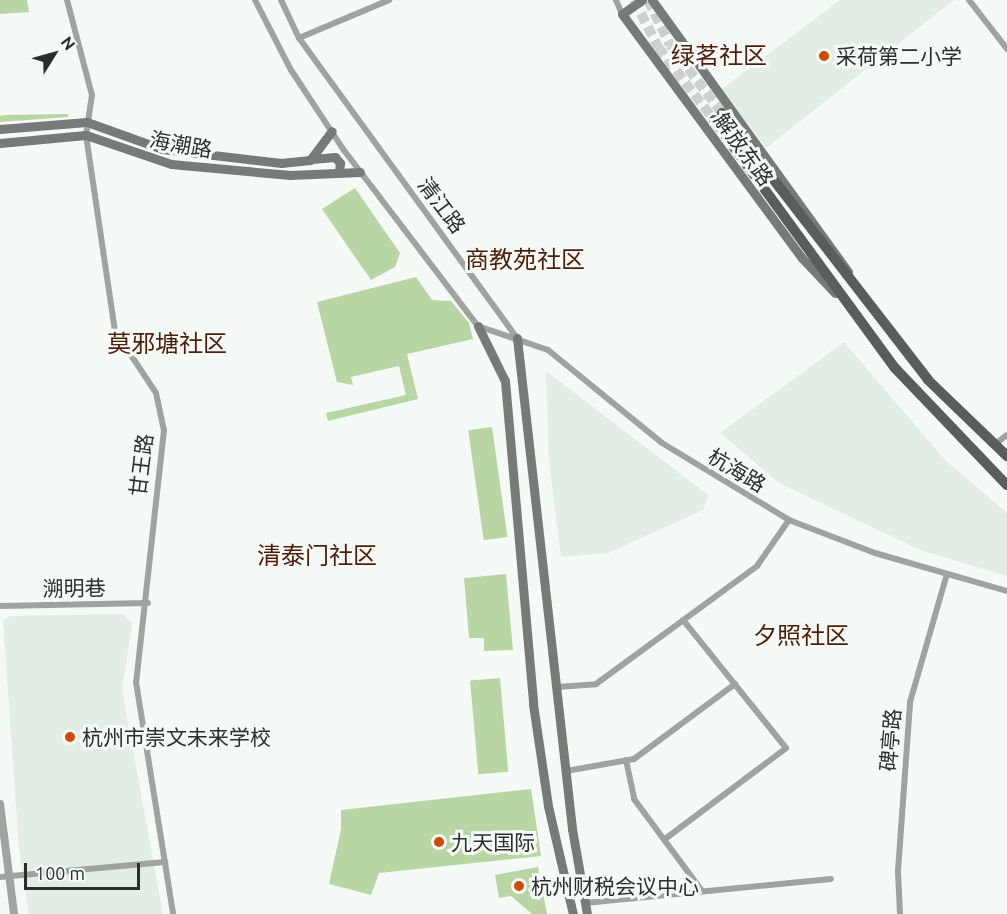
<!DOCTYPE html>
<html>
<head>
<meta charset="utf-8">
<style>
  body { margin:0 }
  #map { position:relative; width:1007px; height:914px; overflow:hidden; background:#f5faf6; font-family:Ubuntu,"Noto Sans SC",sans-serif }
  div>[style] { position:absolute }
  .built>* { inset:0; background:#e1ede5 }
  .building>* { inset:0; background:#b8d6a4; transform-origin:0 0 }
  .primary-tunnel>* { height:10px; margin-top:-5px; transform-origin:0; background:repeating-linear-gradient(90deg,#cdd1ce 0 10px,transparent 0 15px) }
  .minor>* { height:6px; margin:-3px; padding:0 3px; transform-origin:3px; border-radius:3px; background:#a0a3a2 }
  .tertiary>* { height:8px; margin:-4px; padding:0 4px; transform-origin:4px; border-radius:4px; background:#a0a3a2 }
  .secondary>* { height:9px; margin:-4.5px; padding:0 4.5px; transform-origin:4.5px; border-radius:4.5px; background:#767a79 }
  .primary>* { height:10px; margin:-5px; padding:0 5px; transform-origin:5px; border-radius:5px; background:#595d5c }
  .dots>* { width:16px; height:16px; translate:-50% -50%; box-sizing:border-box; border:3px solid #f5faf6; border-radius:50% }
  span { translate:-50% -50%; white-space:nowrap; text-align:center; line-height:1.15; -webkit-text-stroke:6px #f5faf6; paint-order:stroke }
  .poi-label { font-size:21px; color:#2c2e2c }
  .left { translate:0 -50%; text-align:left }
  .street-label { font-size:21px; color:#2c2e2c }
  .quarter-label { font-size:24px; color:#4e1d09 }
  .north { position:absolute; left:24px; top:24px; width:60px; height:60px; -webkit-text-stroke:4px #f5faf6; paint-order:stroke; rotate:53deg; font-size:16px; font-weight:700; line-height:24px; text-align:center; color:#2c2e2c }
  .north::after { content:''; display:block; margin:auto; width:21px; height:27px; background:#2c2e2c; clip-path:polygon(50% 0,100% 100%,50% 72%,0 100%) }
  .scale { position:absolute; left:24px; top:863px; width:116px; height:27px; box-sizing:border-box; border:3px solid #2c2e2c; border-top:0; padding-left:8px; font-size:18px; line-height:21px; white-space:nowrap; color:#2c2e2c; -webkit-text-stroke:4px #f5faf6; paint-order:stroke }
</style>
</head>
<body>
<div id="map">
  <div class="built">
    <i style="clip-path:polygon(840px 0,954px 0,766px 148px,722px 89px)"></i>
    <i style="clip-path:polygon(844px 342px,946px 461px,1007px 513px,1007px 576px,920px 550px,779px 483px,720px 433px)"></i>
    <i style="clip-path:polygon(546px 371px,708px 495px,703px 510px,608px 553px,561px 557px,549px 461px)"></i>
    <i style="clip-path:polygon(123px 614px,132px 624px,122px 690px,163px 914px,29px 914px,19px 849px,3px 621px,10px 616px)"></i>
  </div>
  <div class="building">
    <i style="clip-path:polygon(0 0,27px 0,29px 12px,0 14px)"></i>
    <i style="clip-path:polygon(68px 114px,68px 117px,0 122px,0 116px,5px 115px)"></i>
    <i style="clip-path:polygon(355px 188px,400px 253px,395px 267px,371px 280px,322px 209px)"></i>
    <i style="clip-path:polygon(416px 277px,432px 300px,451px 301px,469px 323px,473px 339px,407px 354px,418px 399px,328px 421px,326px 413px,406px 395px,399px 366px,351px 377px,353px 385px,337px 382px,317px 302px)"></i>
    <i style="left:492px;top:427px;width:111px;height:24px;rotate:82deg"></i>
    <i style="clip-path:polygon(506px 574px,513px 650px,484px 651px,484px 638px,469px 638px,464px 578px)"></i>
    <i style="left:500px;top:678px;width:94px;height:30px;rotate:85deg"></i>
    <i style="clip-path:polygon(531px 789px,541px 856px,379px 873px,371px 895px,329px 884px,341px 829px,341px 810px)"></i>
    <i style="clip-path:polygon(538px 867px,547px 914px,532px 914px,511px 896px,499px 898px,495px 875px)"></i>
  </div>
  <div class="primary-tunnel">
    <i style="left:634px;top:0;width:53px;rotate:62.9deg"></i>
    <i style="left:658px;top:47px;width:92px;rotate:52.5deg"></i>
    <i style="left:648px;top:0;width:50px;rotate:63.9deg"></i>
    <i style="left:670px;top:45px;width:86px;rotate:52.6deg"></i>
  </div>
  <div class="minor">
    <i style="left:67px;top:0;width:98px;rotate:75.3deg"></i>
    <i style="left:92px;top:95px;width:40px;rotate:98.5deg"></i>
    <i style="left:86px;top:135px;width:198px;rotate:81.6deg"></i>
    <i style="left:115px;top:331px;width:74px;rotate:56.5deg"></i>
    <i style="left:156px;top:393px;width:38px;rotate:78deg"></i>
    <i style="left:164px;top:430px;width:254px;rotate:96.3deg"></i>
    <i style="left:136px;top:682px;width:235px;rotate:80.9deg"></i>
    <i style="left:255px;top:0;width:79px;rotate:62.8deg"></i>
    <i style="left:291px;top:70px;width:95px;rotate:56.6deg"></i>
    <i style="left:343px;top:149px;width:223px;rotate:52.7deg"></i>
    <i style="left:478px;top:326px;width:74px;rotate:18.9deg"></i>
    <i style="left:548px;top:350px;width:147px;rotate:39.2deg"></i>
    <i style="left:662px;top:443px;width:149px;rotate:31.2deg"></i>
    <i style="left:789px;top:520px;width:92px;rotate:21deg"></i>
    <i style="left:875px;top:553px;width:137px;rotate:16.1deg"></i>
    <i style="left:281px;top:0;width:42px;rotate:64.7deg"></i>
    <i style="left:299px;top:38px;width:369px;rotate:54deg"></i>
    <i style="left:616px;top:0;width:15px;rotate:67deg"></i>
    <i style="left:969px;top:0;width:62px;rotate:52.2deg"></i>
    <i style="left:299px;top:38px;width:98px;rotate:-22.9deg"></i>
    <i style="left:994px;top:445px;width:16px;rotate:-38deg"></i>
    <i style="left:0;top:606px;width:148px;rotate:-1.2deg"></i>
    <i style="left:557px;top:687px;width:39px;rotate:-4deg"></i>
    <i style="left:596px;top:684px;width:200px;rotate:-36.2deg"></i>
    <i style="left:757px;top:566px;width:56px;rotate:-55.2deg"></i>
    <i style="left:626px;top:760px;width:40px;rotate:78deg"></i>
    <i style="left:634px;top:799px;width:114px;rotate:53.5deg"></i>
    <i style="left:566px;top:771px;width:69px;rotate:-10deg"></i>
    <i style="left:634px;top:759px;width:126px;rotate:-36.6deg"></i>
    <i style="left:665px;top:839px;width:151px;rotate:-36.9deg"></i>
    <i style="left:786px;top:748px;width:164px;rotate:-128.8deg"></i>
    <i style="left:0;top:877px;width:166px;rotate:-5.2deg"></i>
    <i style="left:585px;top:903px;width:247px;rotate:-5.6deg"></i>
    <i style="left:900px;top:914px;width:43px;rotate:-92.7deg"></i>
    <i style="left:898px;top:871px;width:169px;rotate:-85.9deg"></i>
    <i style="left:910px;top:702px;width:133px;rotate:-73.9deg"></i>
  </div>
  <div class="tertiary">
    <i style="left:0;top:804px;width:111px;rotate:82.7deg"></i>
  </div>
  <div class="secondary">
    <i style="left:642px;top:0;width:24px;rotate:145deg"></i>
    <i style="left:622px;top:14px;width:303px;rotate:53.6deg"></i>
    <i style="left:802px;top:258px;width:48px;rotate:46.7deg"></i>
    <i style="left:652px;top:0;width:335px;rotate:54.2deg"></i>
    <i style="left:0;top:129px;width:87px;rotate:-4.6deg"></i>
    <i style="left:87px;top:122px;width:80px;rotate:19.8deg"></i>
    <i style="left:162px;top:149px;width:120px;rotate:6.7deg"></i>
    <i style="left:281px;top:163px;width:29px;rotate:-6deg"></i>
    <i style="left:310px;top:160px;width:36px;rotate:-53deg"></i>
    <i style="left:0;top:143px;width:86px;rotate:-5.3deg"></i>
    <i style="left:86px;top:135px;width:90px;rotate:18.8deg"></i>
    <i style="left:171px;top:164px;width:120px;rotate:5.3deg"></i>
    <i style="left:290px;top:175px;width:70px;rotate:-2.5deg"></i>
    <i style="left:312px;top:159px;width:23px;rotate:-5deg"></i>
    <i style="left:335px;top:157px;width:8px;rotate:50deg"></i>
    <i style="left:340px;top:163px;width:8px;rotate:97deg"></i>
    <i style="left:478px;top:326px;width:61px;rotate:63.9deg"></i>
    <i style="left:505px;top:381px;width:324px;rotate:85deg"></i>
    <i style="left:533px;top:704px;width:103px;rotate:81.6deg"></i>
    <i style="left:548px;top:806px;width:111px;rotate:77deg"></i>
    <i style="left:517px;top:338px;width:494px;rotate:83.6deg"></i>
    <i style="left:572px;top:829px;width:86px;rotate:80deg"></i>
  </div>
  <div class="primary">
    <i style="left:722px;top:113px;width:337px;rotate:52.3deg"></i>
    <i style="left:928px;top:380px;width:110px;rotate:43.9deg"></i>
    <i style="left:714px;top:120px;width:307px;rotate:53.9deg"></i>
    <i style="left:895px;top:368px;width:162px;rotate:46.3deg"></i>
  </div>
  <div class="dots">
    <i style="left:824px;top:56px;background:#cf4a02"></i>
    <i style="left:70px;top:737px;background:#cf4a02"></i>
    <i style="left:439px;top:842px;background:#cf4a02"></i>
    <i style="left:519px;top:886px;background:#cf4a02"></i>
  </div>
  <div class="poi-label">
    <span class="left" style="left:836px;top:56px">采荷第二小学</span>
    <span class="left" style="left:82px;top:737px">杭州市崇文未来学校</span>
    <span class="left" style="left:451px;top:842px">九天国际</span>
    <span class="left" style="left:531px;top:886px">杭州财税会议中心</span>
  </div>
  <div class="street-label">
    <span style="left:181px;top:144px;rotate:10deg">海潮路</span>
    <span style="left:744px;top:149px;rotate:54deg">解放东路</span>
    <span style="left:442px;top:205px;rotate:53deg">清江路</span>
    <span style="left:141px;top:465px;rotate:-83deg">甘王路</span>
    <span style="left:737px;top:470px;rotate:31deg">杭海路</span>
    <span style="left:74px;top:588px;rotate:-1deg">溯明巷</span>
    <span style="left:890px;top:740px;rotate:-85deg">碑亭路</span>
  </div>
  <div class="quarter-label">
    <span style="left:719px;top:56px">绿茗社区</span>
    <span style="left:525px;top:260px">商教苑社区</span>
    <span style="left:167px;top:344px">莫邪塘社区</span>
    <span style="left:317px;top:556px">清泰门社区</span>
    <span style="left:801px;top:636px">夕照社区</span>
  </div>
  <div class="north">N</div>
  <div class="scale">100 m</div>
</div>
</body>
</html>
